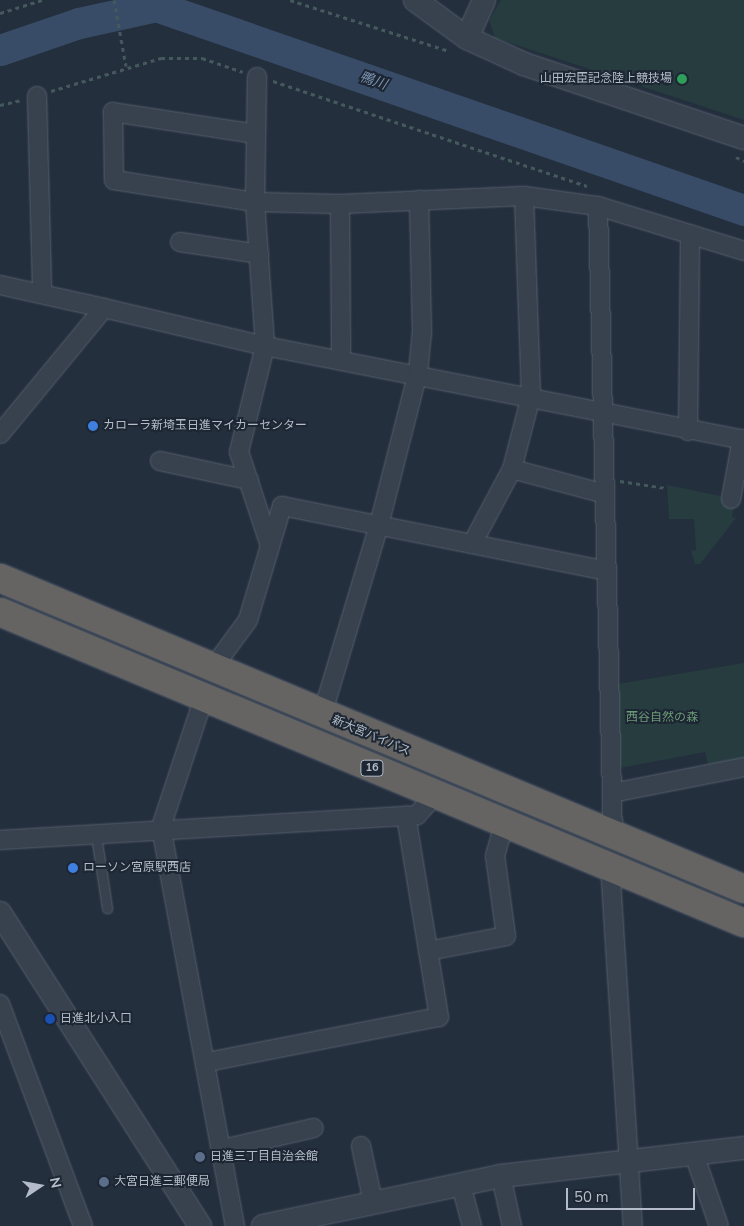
<!DOCTYPE html>
<html>
<head>
<meta charset="utf-8">
<style>
  body { margin:0 }
  #map { position:relative; width:744px; height:1226px; overflow:hidden; background:#242f3e; font-family:"Nunito Sans","Noto Sans JP",sans-serif }
  div>[style] { position:absolute }
  .green>* { inset:0; background:#263c3f }
  .river>* { height:31px; margin:-15.5px; padding:0 15.5px; transform-origin:15.5px; border-radius:15.5px; background:#394c67 }
  .path>* { height:3px; margin-top:-1.5px; transform-origin:0; background:repeating-linear-gradient(90deg,#44595c 0 4px,transparent 0 8px) }
  .roads { filter:drop-shadow(0 0 1px #565f6c) drop-shadow(0 0 1px #565f6c) }
  .service>* { height:9px; margin:-4.5px; padding:0 4.5px; transform-origin:4.5px; border-radius:4.5px; background:#38414e }
  .minor>* { height:18px; margin:-9px; padding:0 9px; transform-origin:9px; border-radius:9px; background:#38414e }
  .tertiary>* { height:22px; margin:-11px; padding:0 11px; transform-origin:11px; border-radius:11px; background:#38414e }
  .trunk>* { height:28px; margin:-14px; padding:0 14px; transform-origin:14px; border-radius:14px; background:#656462 }
  .dots>* { width:14px; height:14px; translate:-50% -50%; box-sizing:border-box; border:2px solid #1d2633; border-radius:50% }
  span { translate:-50% -50%; white-space:nowrap; text-align:center; line-height:1.15; -webkit-text-stroke:4px #1d2633; paint-order:stroke }
  .shield-label span { padding:1px 4px; background:#1d2633; border:1px solid; border-radius:4px; -webkit-text-stroke-width:0 }
  .shield-label { font-size:11px; color:#b4bcc9; font-weight:700 }
  .poi-label { font-size:12px; color:#b4bcc9 }
  .right { translate:-100% -50%; text-align:right }
  .left { translate:0 -50%; text-align:left }
  .park-label { font-size:12px; color:#6b9a76 }
  .street-label { font-size:12px; color:#b4bcc9 }
  .water-label { font-size:14px; color:#7c92b1; font-style:italic }
  .north { position:absolute; left:15px; top:1161px; width:50px; height:50px; -webkit-text-stroke:4px #1d2633; paint-order:stroke; rotate:78deg; font-size:14px; font-weight:700; line-height:20px; text-align:center; color:#b4bcc9 }
  .north::after { content:''; display:block; margin:auto; width:18px; height:22px; background:#b4bcc9; clip-path:polygon(50% 0,100% 100%,50% 72%,0 100%) }
  .scale { position:absolute; left:566px; top:1188px; width:129px; height:22px; box-sizing:border-box; border:2px solid #b4bcc9; border-top:0; padding-left:6px; font-size:15px; line-height:18px; white-space:nowrap; color:#b4bcc9; -webkit-text-stroke:4px #1d2633; paint-order:stroke }
</style>
</head>
<body>
<div id="map">
  <div class="green">
    <i style="clip-path:polygon(501px 0,744px 0,744px 120px,495px 38px,489px 20px)"></i>
    <i style="clip-path:polygon(667px 485px,735px 499px,732px 517px,736px 518px,700px 564px,695px 564px,691px 551px,696px 550px,694px 519px,669px 519px)"></i>
    <i style="clip-path:polygon(744px 663px,744px 766px,710px 772px,705px 752px,620px 768px,618px 684px)"></i>
  </div>
  <div class="river">
    <i style="left:0;top:50px;width:83px;rotate:-18.9deg"></i>
    <i style="left:79px;top:23px;width:79px;rotate:-12.4deg"></i>
    <i style="left:156px;top:6px;width:622px;rotate:19.13deg"></i>
  </div>
  <div class="path">
    <i style="left:114px;top:0;width:67px;rotate:79.7deg"></i>
    <i style="left:290px;top:0;width:167px;rotate:17.8deg"></i>
    <i style="left:0;top:13px;width:44px;rotate:-17.2deg"></i>
    <i style="left:273px;top:81px;width:331px;rotate:18.5deg"></i>
    <i style="left:51px;top:91px;width:115px;rotate:-16.7deg"></i>
    <i style="left:161px;top:58px;width:41px"></i>
    <i style="left:202px;top:58px;width:43px;rotate:18.9deg"></i>
    <i style="left:0;top:105px;width:23px;rotate:-13deg"></i>
    <i style="left:736px;top:157px;width:9px;rotate:27deg"></i>
    <i style="left:620px;top:481px;width:47px;rotate:8.7deg"></i>
  </div>
  <div class="roads">
    <div class="service">
      <i style="left:96px;top:835px;width:74px;rotate:81.4deg"></i>
    </div>
    <div class="minor">
      <i style="left:257px;top:77px;width:125px;rotate:90.9deg"></i>
      <i style="left:255px;top:202px;width:144px;rotate:86deg"></i>
      <i style="left:265px;top:346px;width:109px;rotate:103.8deg"></i>
      <i style="left:239px;top:452px;width:99px;rotate:71.7deg"></i>
      <i style="left:37px;top:96px;width:197px;rotate:88.5deg"></i>
      <i style="left:256px;top:134px;width:145px;rotate:-171.3deg"></i>
      <i style="left:113px;top:112px;width:68px;rotate:89.2deg"></i>
      <i style="left:114px;top:180px;width:143px;rotate:8.9deg"></i>
      <i style="left:255px;top:202px;width:85px;rotate:1.3deg"></i>
      <i style="left:340px;top:204px;width:184px;rotate:-2.5deg"></i>
      <i style="left:524px;top:196px;width:75px;rotate:7.7deg"></i>
      <i style="left:598px;top:206px;width:153px;rotate:17.1deg"></i>
      <i style="left:340px;top:204px;width:155px;rotate:89.6deg"></i>
      <i style="left:598px;top:206px;width:630px;rotate:88.64deg"></i>
      <i style="left:180px;top:242px;width:80px;rotate:8.6deg"></i>
      <i style="left:0;top:285px;width:107px;rotate:12.5deg"></i>
      <i style="left:104px;top:308px;width:163px;rotate:129.5deg"></i>
      <i style="left:104px;top:308px;width:165px;rotate:13.3deg"></i>
      <i style="left:265px;top:346px;width:488px;rotate:11.1deg"></i>
      <i style="left:688px;top:431px;width:197px;rotate:-89.4deg"></i>
      <i style="left:160px;top:461px;width:91px;rotate:12.1deg"></i>
      <i style="left:512px;top:469px;width:96px;rotate:15deg"></i>
      <i style="left:731px;top:499px;width:61px;rotate:-79.6deg"></i>
      <i style="left:472px;top:544px;width:85px;rotate:-61.9deg"></i>
      <i style="left:512px;top:469px;width:75px;rotate:-75.4deg"></i>
      <i style="left:531px;top:396px;width:200px;rotate:-92deg"></i>
      <i style="left:212px;top:669px;width:61px;rotate:-53.7deg"></i>
      <i style="left:248px;top:620px;width:119px;rotate:-73.4deg"></i>
      <i style="left:282px;top:506px;width:331px;rotate:11.3deg"></i>
      <i style="left:204px;top:697px;width:137px;rotate:108.3deg"></i>
      <i style="left:161px;top:827px;width:406px;rotate:79.5deg"></i>
      <i style="left:322px;top:715px;width:198px;rotate:-73.3deg"></i>
      <i style="left:379px;top:525px;width:158px;rotate:-75.7deg"></i>
      <i style="left:418px;top:372px;width:40px;rotate:-84.3deg"></i>
      <i style="left:422px;top:332px;width:132px;rotate:-91.3deg"></i>
      <i style="left:612px;top:793px;width:135px;rotate:-11.1deg"></i>
      <i style="left:0;top:840px;width:418px;rotate:-3.4deg"></i>
      <i style="left:417px;top:815px;width:28px;rotate:-48deg"></i>
      <i style="left:610px;top:864px;width:363px;rotate:86.4deg"></i>
      <i style="left:428px;top:951px;width:79px;rotate:-10.9deg"></i>
      <i style="left:506px;top:936px;width:81px;rotate:-97.8deg"></i>
      <i style="left:495px;top:856px;width:35px;rotate:-74deg"></i>
      <i style="left:0;top:1004px;width:237px;rotate:69.5deg"></i>
      <i style="left:207px;top:1062px;width:236px;rotate:-11deg"></i>
      <i style="left:439px;top:1017px;width:204px;rotate:-99.3deg"></i>
      <i style="left:361px;top:1146px;width:57px;rotate:77.9deg"></i>
      <i style="left:223px;top:1149px;width:93px;rotate:-13deg"></i>
      <i style="left:694px;top:1154px;width:76px;rotate:70.9deg"></i>
      <i style="left:501px;top:1176px;width:51px;rotate:77.6deg"></i>
      <i style="left:461px;top:1185px;width:42px;rotate:75deg"></i>
    </div>
    <div class="tertiary">
      <i style="left:415px;top:0;width:64px;rotate:36.2deg"></i>
      <i style="left:467px;top:38px;width:63px;rotate:24.5deg"></i>
      <i style="left:524px;top:64px;width:232px;rotate:18.6deg"></i>
      <i style="left:467px;top:38px;width:42px;rotate:-65.9deg"></i>
      <i style="left:0;top:913px;width:371px;rotate:57.4deg"></i>
      <i style="left:263px;top:1226px;width:243px;rotate:-11.9deg"></i>
      <i style="left:501px;top:1176px;width:245px;rotate:-6.6deg"></i>
    </div>
    <div class="trunk">
      <i style="left:0;top:578px;width:806px;rotate:22.69deg"></i>
      <i style="left:0;top:612px;width:806px;rotate:22.69deg"></i>
    </div>
  </div>
  <div class="dots">
    <i style="left:682px;top:79px;background:#2e9e5b"></i>
    <i style="left:93px;top:426px;background:#3f7fe0"></i>
    <i style="left:73px;top:868px;background:#3f7fe0"></i>
    <i style="left:50px;top:1019px;background:#1a4fb4"></i>
    <i style="left:200px;top:1157px;background:#5c6f8a"></i>
    <i style="left:104px;top:1182px;background:#5c6f8a"></i>
  </div>
  <div class="shield-label">
    <span style="left:372px;top:768px">16</span>
  </div>
  <div class="poi-label">
    <span class="right" style="left:672px;top:79px">山田宏臣記念陸上競技場</span>
    <span class="left" style="left:103px;top:426px">カローラ新埼玉日進マイカーセンター</span>
    <span class="left" style="left:83px;top:868px">ローソン宮原駅西店</span>
    <span class="left" style="left:60px;top:1019px">日進北小入口</span>
    <span class="left" style="left:210px;top:1157px">日進三丁目自治会館</span>
    <span class="left" style="left:114px;top:1182px">大宮日進三郵便局</span>
  </div>
  <div class="park-label">
    <span style="left:662px;top:718px">西谷自然の森</span>
  </div>
  <div class="street-label">
    <span style="left:371px;top:736px;rotate:23deg">新大宮バイパス</span>
  </div>
  <div class="water-label">
    <span style="left:373px;top:81px;rotate:19deg">鴨川</span>
  </div>
  <div class="north">N</div>
  <div class="scale">50 m</div>
</div>
</body>
</html>
